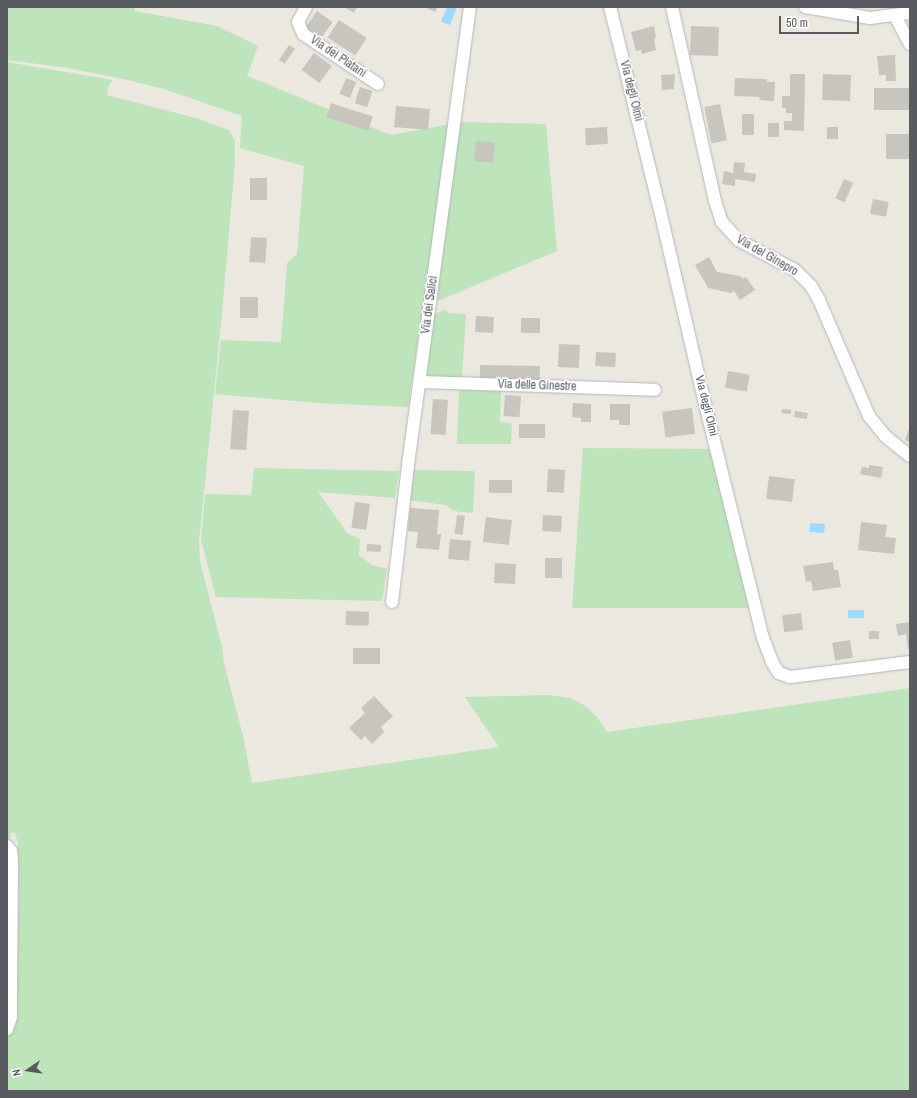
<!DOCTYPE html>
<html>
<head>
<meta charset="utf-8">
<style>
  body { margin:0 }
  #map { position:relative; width:917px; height:1098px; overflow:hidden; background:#ebe8df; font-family:"Archivo Narrow",sans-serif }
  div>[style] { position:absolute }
  .green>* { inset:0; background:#bde4ba }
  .water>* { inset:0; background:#9bdbff; transform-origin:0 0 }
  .building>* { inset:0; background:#c8c4be; transform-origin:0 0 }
  .roads { filter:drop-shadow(0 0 1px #b2b6ba) drop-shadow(0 0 1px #b2b6ba) }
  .minor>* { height:12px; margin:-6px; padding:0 6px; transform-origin:6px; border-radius:6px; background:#fff }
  span { translate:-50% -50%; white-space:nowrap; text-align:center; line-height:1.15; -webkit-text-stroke:3px #fff; paint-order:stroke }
  .street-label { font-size:12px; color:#585c60 }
  .frame { position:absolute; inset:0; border:8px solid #585c60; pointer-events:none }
  .north { position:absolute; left:8px; top:1050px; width:40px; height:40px; -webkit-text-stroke:3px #fff; paint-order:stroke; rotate:257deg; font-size:11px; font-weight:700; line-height:16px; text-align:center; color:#585c60 }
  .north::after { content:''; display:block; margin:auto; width:14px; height:18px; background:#585c60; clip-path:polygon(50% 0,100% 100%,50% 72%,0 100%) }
  .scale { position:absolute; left:779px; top:16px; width:80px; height:18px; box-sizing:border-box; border:2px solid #585c60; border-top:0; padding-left:5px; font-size:12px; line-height:14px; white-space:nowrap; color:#585c60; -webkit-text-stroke:3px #fff; paint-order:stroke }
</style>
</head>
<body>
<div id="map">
  <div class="green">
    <i style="clip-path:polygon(7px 7px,135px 7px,135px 11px,217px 26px,258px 46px,247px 76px,391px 135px,462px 122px,546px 124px,557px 251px,423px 307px,408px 407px,318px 403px,215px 394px,221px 340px,281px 342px,287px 263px,297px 254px,304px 166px,240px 148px,242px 116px,164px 89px,123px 79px,68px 68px,7px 60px)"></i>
    <i style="clip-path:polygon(7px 62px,113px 80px,109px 85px,107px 95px,196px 118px,229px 130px,235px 141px,235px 162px,222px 313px,199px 542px,200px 561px,222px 647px,224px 663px,243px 736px,252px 783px,499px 747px,465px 697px,549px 695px,570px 698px,584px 705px,597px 717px,607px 732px,910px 688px,910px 1091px,7px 1091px,7px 1044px,19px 903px,18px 843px,15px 833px,11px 833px,9px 842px,7px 843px)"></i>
    <i style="clip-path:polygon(446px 309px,448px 313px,466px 314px,462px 378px,424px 377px,433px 315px)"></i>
    <i style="clip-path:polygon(459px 390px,501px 391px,500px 422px,512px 423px,511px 444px,457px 444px)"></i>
    <i style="clip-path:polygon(583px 448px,715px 449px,752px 608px,572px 608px)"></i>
    <i style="clip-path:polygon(254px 468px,399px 471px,395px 498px,318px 492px,347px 533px,360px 539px,359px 555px,372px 565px,387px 569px,382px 601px,216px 597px,201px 540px,205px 494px,251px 495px)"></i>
    <i style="clip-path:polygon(414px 470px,475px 471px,473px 513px,453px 511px,446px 505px,408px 500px)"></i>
  </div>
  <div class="water">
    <i style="clip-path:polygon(447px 7px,457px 7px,450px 25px,441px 22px)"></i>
    <i style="left:810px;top:523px;width:15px;height:9px;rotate:4deg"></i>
    <i style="left:848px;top:610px;width:16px;height:8px"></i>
  </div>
  <div class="building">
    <i style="clip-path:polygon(344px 7px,357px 7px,354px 13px)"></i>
    <i style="clip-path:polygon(425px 7px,438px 7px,435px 12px)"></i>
    <i style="left:317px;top:11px;width:19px;height:20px;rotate:35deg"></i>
    <i style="left:339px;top:20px;width:33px;height:21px;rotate:33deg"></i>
    <i style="clip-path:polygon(654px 26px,656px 38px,654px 39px,656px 50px,642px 54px,641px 50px,636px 51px,631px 32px)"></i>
    <i style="left:691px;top:26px;width:28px;height:29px;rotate:2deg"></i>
    <i style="left:289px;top:45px;width:7px;height:18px;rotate:34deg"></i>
    <i style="left:314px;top:53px;width:22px;height:21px;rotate:36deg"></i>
    <i style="clip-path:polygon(895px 55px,896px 81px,886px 81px,886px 75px,879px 75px,877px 56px)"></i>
    <i style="clip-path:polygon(675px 74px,674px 89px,662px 90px,661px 75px)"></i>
    <i style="clip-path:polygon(790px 74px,805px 74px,804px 131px,784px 130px,784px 121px,792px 121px,792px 113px,786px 113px,786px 108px,782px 108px,782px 96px,790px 96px)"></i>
    <i style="left:823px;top:74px;width:28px;height:26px;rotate:2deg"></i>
    <i style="left:346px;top:78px;width:11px;height:17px;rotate:22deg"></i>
    <i style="clip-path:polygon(735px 78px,767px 79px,767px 82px,775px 82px,774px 101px,759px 100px,760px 97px,734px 96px)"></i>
    <i style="left:360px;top:87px;width:13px;height:17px;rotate:18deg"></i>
    <i style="left:910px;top:88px;width:22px;height:36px;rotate:90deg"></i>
    <i style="left:331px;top:103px;width:44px;height:15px;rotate:18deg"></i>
    <i style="left:720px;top:104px;width:37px;height:16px;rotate:79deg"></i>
    <i style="left:396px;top:106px;width:34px;height:21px;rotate:5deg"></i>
    <i style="left:742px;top:114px;width:12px;height:21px"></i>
    <i style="left:768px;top:123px;width:11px;height:14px"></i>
    <i style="left:607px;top:127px;width:17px;height:22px;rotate:87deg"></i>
    <i style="left:827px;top:127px;width:11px;height:12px"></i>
    <i style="left:910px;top:134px;width:25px;height:24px;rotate:90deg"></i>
    <i style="left:476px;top:141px;width:19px;height:20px;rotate:6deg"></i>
    <i style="clip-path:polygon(734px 162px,745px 163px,744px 172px,756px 174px,755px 182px,735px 179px,735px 186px,722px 184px,724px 171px,733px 173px)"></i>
    <i style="left:250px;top:178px;width:17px;height:22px"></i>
    <i style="left:844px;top:179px;width:10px;height:21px;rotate:24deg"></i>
    <i style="left:873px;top:199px;width:16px;height:15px;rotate:11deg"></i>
    <i style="left:251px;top:237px;width:16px;height:25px;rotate:4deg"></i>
    <i style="clip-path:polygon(709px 257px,717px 272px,740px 276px,743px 279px,746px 277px,755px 290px,740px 300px,734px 291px,731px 293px,708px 288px,695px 265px)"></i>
    <i style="left:240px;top:297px;width:18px;height:21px"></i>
    <i style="left:476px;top:316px;width:18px;height:16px;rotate:3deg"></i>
    <i style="left:521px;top:318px;width:19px;height:15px"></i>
    <i style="left:559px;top:344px;width:21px;height:23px;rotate:3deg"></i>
    <i style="left:596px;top:352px;width:20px;height:14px;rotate:3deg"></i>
    <i style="left:480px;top:365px;width:60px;height:15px;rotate:1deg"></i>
    <i style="left:728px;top:371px;width:22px;height:17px;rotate:10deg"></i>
    <i style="left:505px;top:395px;width:16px;height:21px;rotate:4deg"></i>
    <i style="left:433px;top:399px;width:15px;height:35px;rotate:4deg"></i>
    <i style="clip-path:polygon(573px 403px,591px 404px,591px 422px,581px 422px,581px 418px,572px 417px)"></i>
    <i style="clip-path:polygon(610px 404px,630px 404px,630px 425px,619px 425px,619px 420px,610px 420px)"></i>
    <i style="left:692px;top:408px;width:26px;height:30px;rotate:83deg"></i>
    <i style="left:782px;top:409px;width:9px;height:4px;rotate:6deg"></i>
    <i style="left:233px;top:410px;width:16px;height:39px;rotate:4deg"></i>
    <i style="left:795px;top:411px;width:13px;height:6px;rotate:9deg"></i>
    <i style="left:519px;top:424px;width:26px;height:14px"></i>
    <i style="clip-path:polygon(910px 426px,910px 442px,905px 440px)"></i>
    <i style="clip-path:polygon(869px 465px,883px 467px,881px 478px,860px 474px,862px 467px,869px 468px)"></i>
    <i style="left:548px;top:469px;width:17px;height:23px;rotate:3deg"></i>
    <i style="left:769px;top:476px;width:26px;height:23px;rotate:7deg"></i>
    <i style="left:489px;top:480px;width:23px;height:13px"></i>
    <i style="left:355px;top:502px;width:15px;height:26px;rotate:8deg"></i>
    <i style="clip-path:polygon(410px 508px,439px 510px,437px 534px,441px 534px,439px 550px,416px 548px,418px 532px,408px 531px)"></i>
    <i style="left:457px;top:515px;width:8px;height:19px;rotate:7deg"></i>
    <i style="left:543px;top:515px;width:19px;height:16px;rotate:3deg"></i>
    <i style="left:486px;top:517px;width:26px;height:25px;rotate:7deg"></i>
    <i style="clip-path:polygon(861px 522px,887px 525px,885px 537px,896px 538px,894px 554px,858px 550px)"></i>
    <i style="left:450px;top:539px;width:21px;height:20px;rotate:5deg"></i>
    <i style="left:367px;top:544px;width:14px;height:7px;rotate:4deg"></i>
    <i style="left:545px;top:558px;width:17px;height:20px"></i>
    <i style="clip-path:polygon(833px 562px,834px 570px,838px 570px,841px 587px,813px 591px,811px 581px,806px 582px,803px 566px)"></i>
    <i style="left:495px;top:563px;width:21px;height:20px;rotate:3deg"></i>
    <i style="left:346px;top:611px;width:23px;height:14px;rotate:2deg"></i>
    <i style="left:801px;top:613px;width:17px;height:19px;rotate:83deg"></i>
    <i style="clip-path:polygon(910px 622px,910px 649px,908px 649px,906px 634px,898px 636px,896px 624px)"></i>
    <i style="left:869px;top:631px;width:10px;height:8px"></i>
    <i style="left:850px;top:640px;width:18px;height:18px;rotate:81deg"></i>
    <i style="left:380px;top:648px;width:16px;height:27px;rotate:90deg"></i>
    <i style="clip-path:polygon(374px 696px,393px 716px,381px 727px,384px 732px,372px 744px,365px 736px,361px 740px,349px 728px,365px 713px,361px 708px)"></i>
  </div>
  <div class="roads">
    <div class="minor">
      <i style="left:306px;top:7px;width:17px;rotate:118deg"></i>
      <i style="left:298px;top:22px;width:13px;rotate:67deg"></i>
      <i style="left:303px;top:34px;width:90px;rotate:33.7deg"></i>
      <i style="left:610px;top:7px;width:205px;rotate:76.2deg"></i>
      <i style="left:659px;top:206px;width:199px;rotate:76.9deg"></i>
      <i style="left:704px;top:400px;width:245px;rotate:76.1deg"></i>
      <i style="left:763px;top:638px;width:26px;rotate:69deg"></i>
      <i style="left:772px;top:662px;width:13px;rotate:58deg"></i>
      <i style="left:779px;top:673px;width:12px;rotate:20deg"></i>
      <i style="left:790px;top:677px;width:121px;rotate:-7.1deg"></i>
      <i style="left:672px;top:7px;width:199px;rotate:77.5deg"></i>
      <i style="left:715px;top:201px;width:22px;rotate:72deg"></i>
      <i style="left:722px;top:222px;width:24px;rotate:48deg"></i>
      <i style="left:738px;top:240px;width:64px;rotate:27.8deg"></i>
      <i style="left:795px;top:270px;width:23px;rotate:45deg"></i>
      <i style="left:811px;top:286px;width:16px;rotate:60deg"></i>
      <i style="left:819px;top:300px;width:126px;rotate:66.7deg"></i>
      <i style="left:869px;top:416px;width:26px;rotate:51deg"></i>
      <i style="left:885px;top:436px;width:32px;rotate:39deg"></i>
      <i style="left:805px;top:7px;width:66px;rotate:9.6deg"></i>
      <i style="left:870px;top:18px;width:40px;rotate:-7.1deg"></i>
      <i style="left:895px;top:16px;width:32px;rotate:62deg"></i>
      <i style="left:420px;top:382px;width:235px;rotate:1.9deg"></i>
      <i style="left:392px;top:602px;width:138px;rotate:-83.3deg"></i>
      <i style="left:408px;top:465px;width:462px;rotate:-82.3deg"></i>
      <i style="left:7px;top:846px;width:6px;rotate:51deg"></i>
      <i style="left:11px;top:851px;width:10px;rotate:84deg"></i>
      <i style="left:12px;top:861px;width:156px;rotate:90.4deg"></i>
      <i style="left:11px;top:1017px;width:13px;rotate:108deg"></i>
    </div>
  </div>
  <div class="street-label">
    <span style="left:338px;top:57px;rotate:34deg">Via dei Platani</span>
    <span style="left:631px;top:91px;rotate:76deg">Via degli Olmi</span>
    <span style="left:767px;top:256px;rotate:30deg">Via del Ginepro</span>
    <span style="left:430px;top:305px;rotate:-82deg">Via dei Salici</span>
    <span style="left:537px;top:386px;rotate:2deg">Via delle Ginestre</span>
    <span style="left:706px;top:406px;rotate:76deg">Via degli Olmi</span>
  </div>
  <div class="frame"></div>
  <div class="north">N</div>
  <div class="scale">50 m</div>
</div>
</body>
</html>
